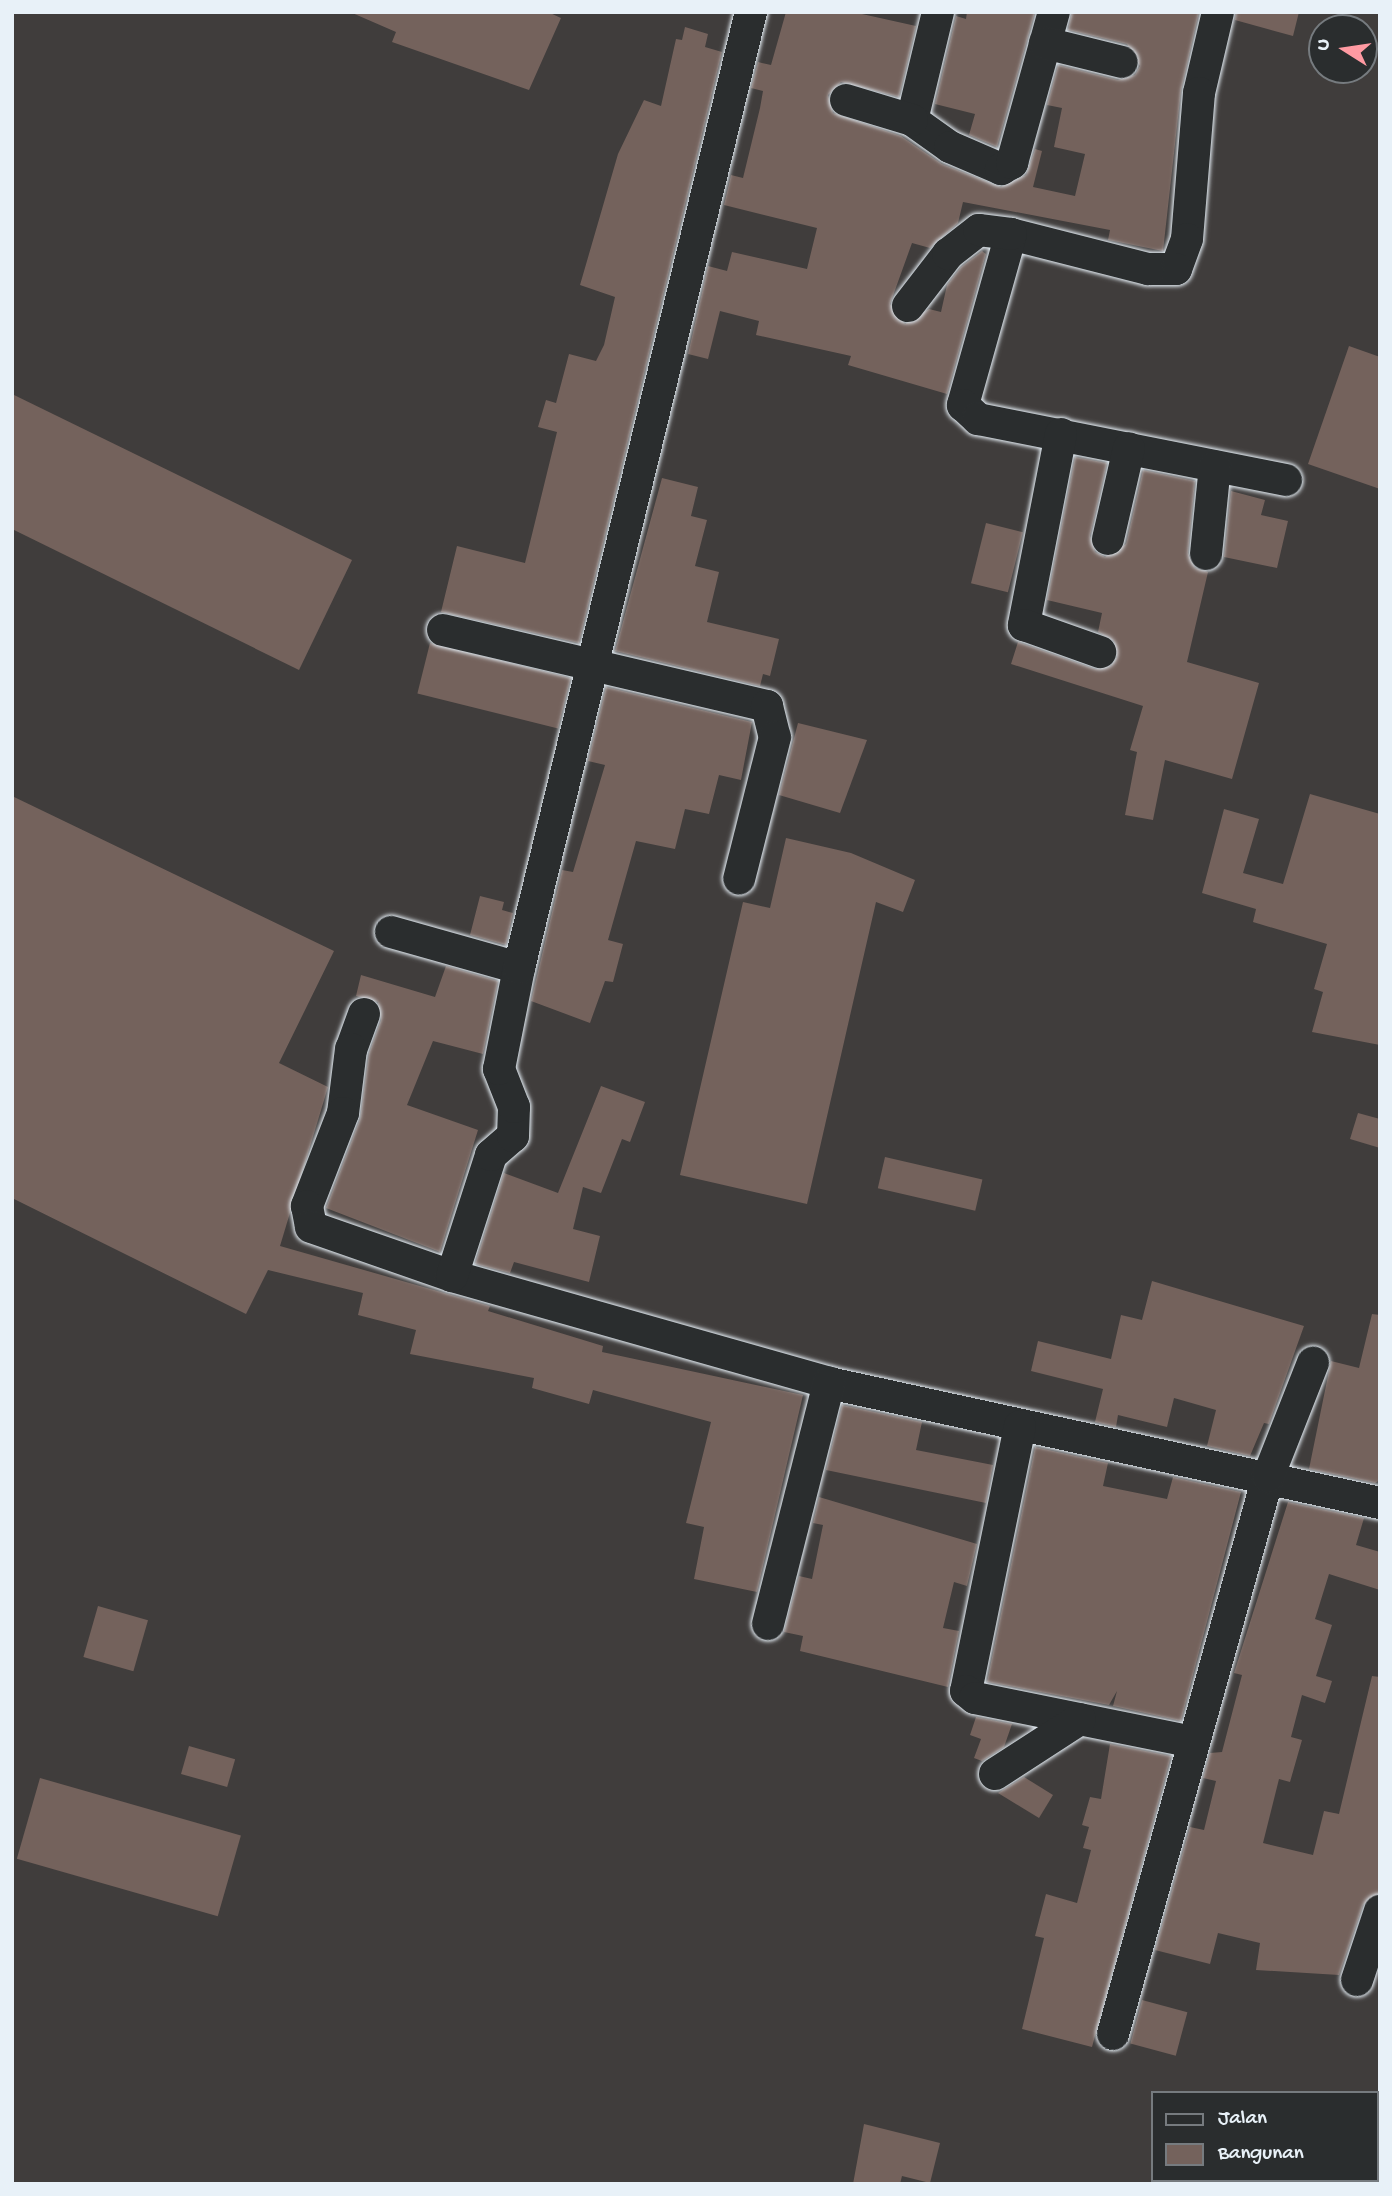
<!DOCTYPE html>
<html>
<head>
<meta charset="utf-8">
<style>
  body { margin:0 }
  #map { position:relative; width:1392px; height:2196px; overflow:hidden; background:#403d3c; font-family:"Gochi Hand",sans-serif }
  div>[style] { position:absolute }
  .building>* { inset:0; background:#74625c; transform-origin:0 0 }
  .roads { filter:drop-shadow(0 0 2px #e8f1f8) drop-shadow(0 0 2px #e8f1f8) }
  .minor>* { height:32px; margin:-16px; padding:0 16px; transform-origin:16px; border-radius:16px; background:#2a2d2e }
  span { translate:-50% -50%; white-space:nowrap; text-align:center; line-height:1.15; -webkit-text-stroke:7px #2a2d2e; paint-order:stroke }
  .frame { position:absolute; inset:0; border:14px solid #e8f1f8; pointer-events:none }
  .legend { position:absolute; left:1151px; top:2091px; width:228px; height:91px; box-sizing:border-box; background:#2a2d2e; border:2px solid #767b7f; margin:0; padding:9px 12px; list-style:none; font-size:21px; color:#e8f1f8 }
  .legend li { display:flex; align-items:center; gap:14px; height:35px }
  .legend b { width:35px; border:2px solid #767b7f }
  .north { position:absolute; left:1308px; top:14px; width:70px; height:70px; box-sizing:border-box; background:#2a2d2e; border:2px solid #767b7f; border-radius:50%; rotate:282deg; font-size:19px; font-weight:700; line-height:28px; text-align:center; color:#e8f1f8 }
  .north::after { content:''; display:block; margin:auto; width:24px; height:32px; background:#ff9aa2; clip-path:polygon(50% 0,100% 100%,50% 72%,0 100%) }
</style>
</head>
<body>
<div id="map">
  <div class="building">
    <i style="clip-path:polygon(350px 12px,548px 12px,561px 18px,529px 90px,392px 42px,396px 32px)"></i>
    <i style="clip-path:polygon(786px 12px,862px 14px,916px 26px,899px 97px,841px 82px,828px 95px,833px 113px,901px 136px,942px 164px,1001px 187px,1026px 175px,1035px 149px,1042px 151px,1033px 187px,1075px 196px,1085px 154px,1054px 147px,1062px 108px,1047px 105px,1058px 65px,1118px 80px,1135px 75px,1140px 66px,1127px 44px,1068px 30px,1072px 12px,1199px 12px,1181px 91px,1163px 251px,1108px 240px,1110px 230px,963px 202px,958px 223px,930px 248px,912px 243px,890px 304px,905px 324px,929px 309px,941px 312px,947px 285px,961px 267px,982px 251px,986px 254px,947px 394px,848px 365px,851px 356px,756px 335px,759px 321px,720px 311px,708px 359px,688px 354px,708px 266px,727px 271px,732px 252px,807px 269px,817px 228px,724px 205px,731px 175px,743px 178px,760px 108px,763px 91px,751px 88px,758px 62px,771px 65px)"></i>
    <i style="clip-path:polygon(967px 12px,1035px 12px,997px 147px,969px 135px,975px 114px,935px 104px,956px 16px,966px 19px)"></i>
    <i style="clip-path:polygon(1236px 12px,1299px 12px,1293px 36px,1235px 20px)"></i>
    <i style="clip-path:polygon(685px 27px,708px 34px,705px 47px,722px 52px,579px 643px,441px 612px,457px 546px,525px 563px,557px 432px,538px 427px,546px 400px,556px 403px,569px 354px,596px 361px,604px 345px,615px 297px,580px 285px,618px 154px,644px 100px,661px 106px,676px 39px,682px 40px)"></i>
    <i style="clip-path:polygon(1349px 346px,1380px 357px,1380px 489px,1308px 464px)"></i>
    <i style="clip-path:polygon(12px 394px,352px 560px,299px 670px,12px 529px)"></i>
    <i style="clip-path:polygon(1075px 457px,1107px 463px,1090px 536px,1095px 552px,1105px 557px,1126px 544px,1143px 470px,1195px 481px,1188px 553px,1195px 568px,1208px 572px,1187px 662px,1259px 683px,1232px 779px,1165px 760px,1153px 820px,1125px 815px,1137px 752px,1130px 750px,1143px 706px,1011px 664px,1018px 642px,1095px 669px,1111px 666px,1117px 657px,1114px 641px,1098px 632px,1102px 613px,1047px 600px)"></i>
    <i style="clip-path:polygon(662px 478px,698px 487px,691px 516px,707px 520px,695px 566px,719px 572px,707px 622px,779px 639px,770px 676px,763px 674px,760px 686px,615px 651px)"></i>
    <i style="clip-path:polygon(1231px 491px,1265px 500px,1261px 515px,1288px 521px,1277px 568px,1224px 557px)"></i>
    <i style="left:986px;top:523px;width:38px;height:62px;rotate:14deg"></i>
    <i style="left:430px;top:643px;width:145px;height:52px;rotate:14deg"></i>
    <i style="clip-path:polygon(606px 687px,752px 722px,741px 780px,719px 775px,709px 814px,685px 809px,675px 849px,636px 841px,608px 940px,623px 944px,613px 982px,605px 981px,590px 1023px,531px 1001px,562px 870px,573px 872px,605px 765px,588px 761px)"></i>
    <i style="clip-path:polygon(798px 723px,867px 740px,840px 813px,779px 795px)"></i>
    <i style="clip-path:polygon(1310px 794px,1380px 814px,1380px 1045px,1312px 1032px,1323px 992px,1314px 989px,1327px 944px,1253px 922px,1256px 909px,1202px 893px,1224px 809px,1259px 819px,1243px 873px,1283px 884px)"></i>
    <i style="clip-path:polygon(12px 796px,334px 951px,279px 1063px,328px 1087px,280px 1246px,490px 1306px,488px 1311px,603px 1346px,602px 1352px,803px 1395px,757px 1592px,694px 1579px,704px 1527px,686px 1523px,711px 1422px,593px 1390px,589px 1404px,532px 1388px,534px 1378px,410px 1354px,416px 1330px,358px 1315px,363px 1293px,268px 1270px,246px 1314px,12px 1198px)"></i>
    <i style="clip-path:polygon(786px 838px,851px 853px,915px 880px,903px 912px,876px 902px,807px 1204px,680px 1175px,743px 902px,770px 908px)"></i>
    <i style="clip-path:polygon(480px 896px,504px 902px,502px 910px,513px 913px,506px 945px,470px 935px)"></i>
    <i style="clip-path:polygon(446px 966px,498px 981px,483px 1054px,433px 1041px,407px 1105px,478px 1130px,440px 1252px,326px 1208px,360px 1119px,369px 1053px,381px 1020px,378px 1002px,356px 996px,361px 975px,435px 997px)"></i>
    <i style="clip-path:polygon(601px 1086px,645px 1102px,630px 1142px,622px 1139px,601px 1193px,583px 1187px,573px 1229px,600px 1236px,589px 1282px,514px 1262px,510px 1273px,475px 1264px,504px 1173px,558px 1193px)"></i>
    <i style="clip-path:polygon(1358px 1113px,1380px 1119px,1380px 1148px,1350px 1139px)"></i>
    <i style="left:885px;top:1157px;width:100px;height:32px;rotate:13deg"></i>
    <i style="clip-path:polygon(1152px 1281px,1304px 1326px,1269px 1424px,1264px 1423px,1250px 1456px,1207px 1446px,1216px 1410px,1174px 1398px,1167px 1427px,1118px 1415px,1116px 1427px,1095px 1422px,1103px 1389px,1031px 1371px,1038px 1341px,1111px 1359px,1121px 1315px,1142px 1320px)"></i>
    <i style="clip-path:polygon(1372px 1314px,1380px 1315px,1380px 1480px,1375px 1483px,1309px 1469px,1331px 1361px,1359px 1368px)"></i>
    <i style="clip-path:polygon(842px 1405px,922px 1422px,916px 1450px,993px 1465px,986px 1503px,826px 1470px)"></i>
    <i style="clip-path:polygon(1035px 1447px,1108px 1463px,1103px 1486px,1167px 1499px,1173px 1477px,1241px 1492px,1181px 1721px,1113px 1706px,1117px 1691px,1109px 1705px,987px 1682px)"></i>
    <i style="clip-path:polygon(819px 1497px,977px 1544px,967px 1586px,954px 1582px,943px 1628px,959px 1631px,948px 1687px,800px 1651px,803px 1636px,784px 1632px,799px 1576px,812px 1579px,823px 1525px,813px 1523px)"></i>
    <i style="clip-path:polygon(1288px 1502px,1364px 1518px,1356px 1545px,1380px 1552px,1380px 1590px,1329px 1574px,1315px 1619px,1332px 1625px,1316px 1676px,1332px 1681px,1325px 1703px,1302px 1695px,1291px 1737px,1302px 1740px,1290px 1782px,1279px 1779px,1263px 1843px,1313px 1855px,1324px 1811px,1339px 1814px,1372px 1676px,1380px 1677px,1380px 1893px,1363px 1905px,1339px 1975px,1256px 1970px,1260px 1943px,1218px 1933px,1210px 1964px,1155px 1950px,1190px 1827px,1204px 1830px,1216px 1781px,1203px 1778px,1210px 1753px,1222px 1752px,1242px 1675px,1234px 1673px)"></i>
    <i style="left:98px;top:1606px;width:52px;height:53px;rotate:16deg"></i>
    <i style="clip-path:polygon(976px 1717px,1012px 1724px,1004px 1747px,982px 1761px,974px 1758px,981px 1739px,970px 1735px)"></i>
    <i style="clip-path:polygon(1110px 1744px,1171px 1756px,1092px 2047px,1022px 2029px,1044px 1938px,1035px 1936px,1046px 1894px,1077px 1903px,1091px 1850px,1083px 1848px,1089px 1827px,1082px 1825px,1090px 1797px,1101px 1799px)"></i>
    <i style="left:189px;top:1746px;width:48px;height:29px;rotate:16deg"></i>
    <i style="clip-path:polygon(1024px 1777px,1053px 1795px,1039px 1818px,998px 1793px)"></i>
    <i style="left:40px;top:1778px;width:209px;height:84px;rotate:16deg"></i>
    <i style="left:1142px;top:2000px;width:47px;height:45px;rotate:15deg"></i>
    <i style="clip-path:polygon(864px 2124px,940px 2143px,930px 2183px,902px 2176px,900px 2184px,853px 2184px)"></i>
  </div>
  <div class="roads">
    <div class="minor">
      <i style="left:938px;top:12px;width:111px;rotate:103.5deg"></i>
      <i style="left:912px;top:120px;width:47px;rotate:35.4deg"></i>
      <i style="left:950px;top:147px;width:56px;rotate:23.3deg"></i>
      <i style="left:1001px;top:169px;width:13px;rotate:-29deg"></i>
      <i style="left:1012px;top:163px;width:157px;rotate:-74.5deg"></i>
      <i style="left:1218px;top:12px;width:83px;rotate:103.2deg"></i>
      <i style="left:1199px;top:93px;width:146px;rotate:94.7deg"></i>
      <i style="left:1187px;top:239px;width:32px;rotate:110deg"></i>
      <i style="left:1176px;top:269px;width:28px;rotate:180deg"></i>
      <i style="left:1148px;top:269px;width:141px;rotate:-165.7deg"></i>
      <i style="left:1011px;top:234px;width:178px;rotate:105.7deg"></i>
      <i style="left:963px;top:405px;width:21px;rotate:43deg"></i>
      <i style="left:978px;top:419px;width:314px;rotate:11.2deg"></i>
      <i style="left:1045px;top:43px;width:79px;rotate:13.9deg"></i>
      <i style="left:846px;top:100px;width:69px;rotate:16.9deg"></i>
      <i style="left:908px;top:306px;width:66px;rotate:-52.4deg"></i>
      <i style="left:948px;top:254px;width:39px;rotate:-38deg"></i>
      <i style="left:979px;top:230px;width:32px;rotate:7deg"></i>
      <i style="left:1061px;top:434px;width:195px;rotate:101deg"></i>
      <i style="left:1024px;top:625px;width:81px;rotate:19.6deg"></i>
      <i style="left:1108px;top:539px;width:93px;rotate:-77deg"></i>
      <i style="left:1206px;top:554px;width:88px;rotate:-84.2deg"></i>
      <i style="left:443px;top:630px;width:333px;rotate:13.2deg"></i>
      <i style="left:767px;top:706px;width:32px;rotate:76deg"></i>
      <i style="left:775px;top:737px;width:146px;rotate:104.2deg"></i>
      <i style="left:391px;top:932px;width:133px;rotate:15.7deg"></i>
      <i style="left:364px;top:1014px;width:37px;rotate:110deg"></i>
      <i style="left:351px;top:1049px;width:64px;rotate:97.1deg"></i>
      <i style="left:343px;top:1113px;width:100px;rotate:111.2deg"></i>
      <i style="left:307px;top:1206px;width:21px;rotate:79deg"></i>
      <i style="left:311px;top:1227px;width:149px;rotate:19.2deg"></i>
      <i style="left:452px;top:1276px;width:392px;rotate:15.8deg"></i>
      <i style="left:829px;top:1383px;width:564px;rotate:12.29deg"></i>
      <i style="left:452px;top:1276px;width:127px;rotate:-72.1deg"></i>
      <i style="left:491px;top:1155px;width:29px;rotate:-41deg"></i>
      <i style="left:513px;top:1136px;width:29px;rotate:-88deg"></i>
      <i style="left:514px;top:1107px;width:41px;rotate:-111.5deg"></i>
      <i style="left:499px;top:1069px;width:103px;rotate:-78.8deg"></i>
      <i style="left:519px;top:968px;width:984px;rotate:-76.36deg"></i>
      <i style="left:1020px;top:1426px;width:270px;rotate:101.5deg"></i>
      <i style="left:966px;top:1691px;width:11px;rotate:38deg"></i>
      <i style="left:975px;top:1698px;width:222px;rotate:11.4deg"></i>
      <i style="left:768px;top:1624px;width:249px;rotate:-75.8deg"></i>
      <i style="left:995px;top:1774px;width:101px;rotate:-32.9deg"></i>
      <i style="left:1357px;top:1980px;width:73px;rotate:-71.6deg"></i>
      <i style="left:1113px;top:2034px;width:578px;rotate:-74.45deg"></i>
      <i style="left:1268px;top:1477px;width:123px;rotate:-68.5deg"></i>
    </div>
  </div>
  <div class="frame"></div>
  <ul class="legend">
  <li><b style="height:9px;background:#2a2d2e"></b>Jalan</li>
  <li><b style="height:19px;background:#74625c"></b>Bangunan</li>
  </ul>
  <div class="north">U</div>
</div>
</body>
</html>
